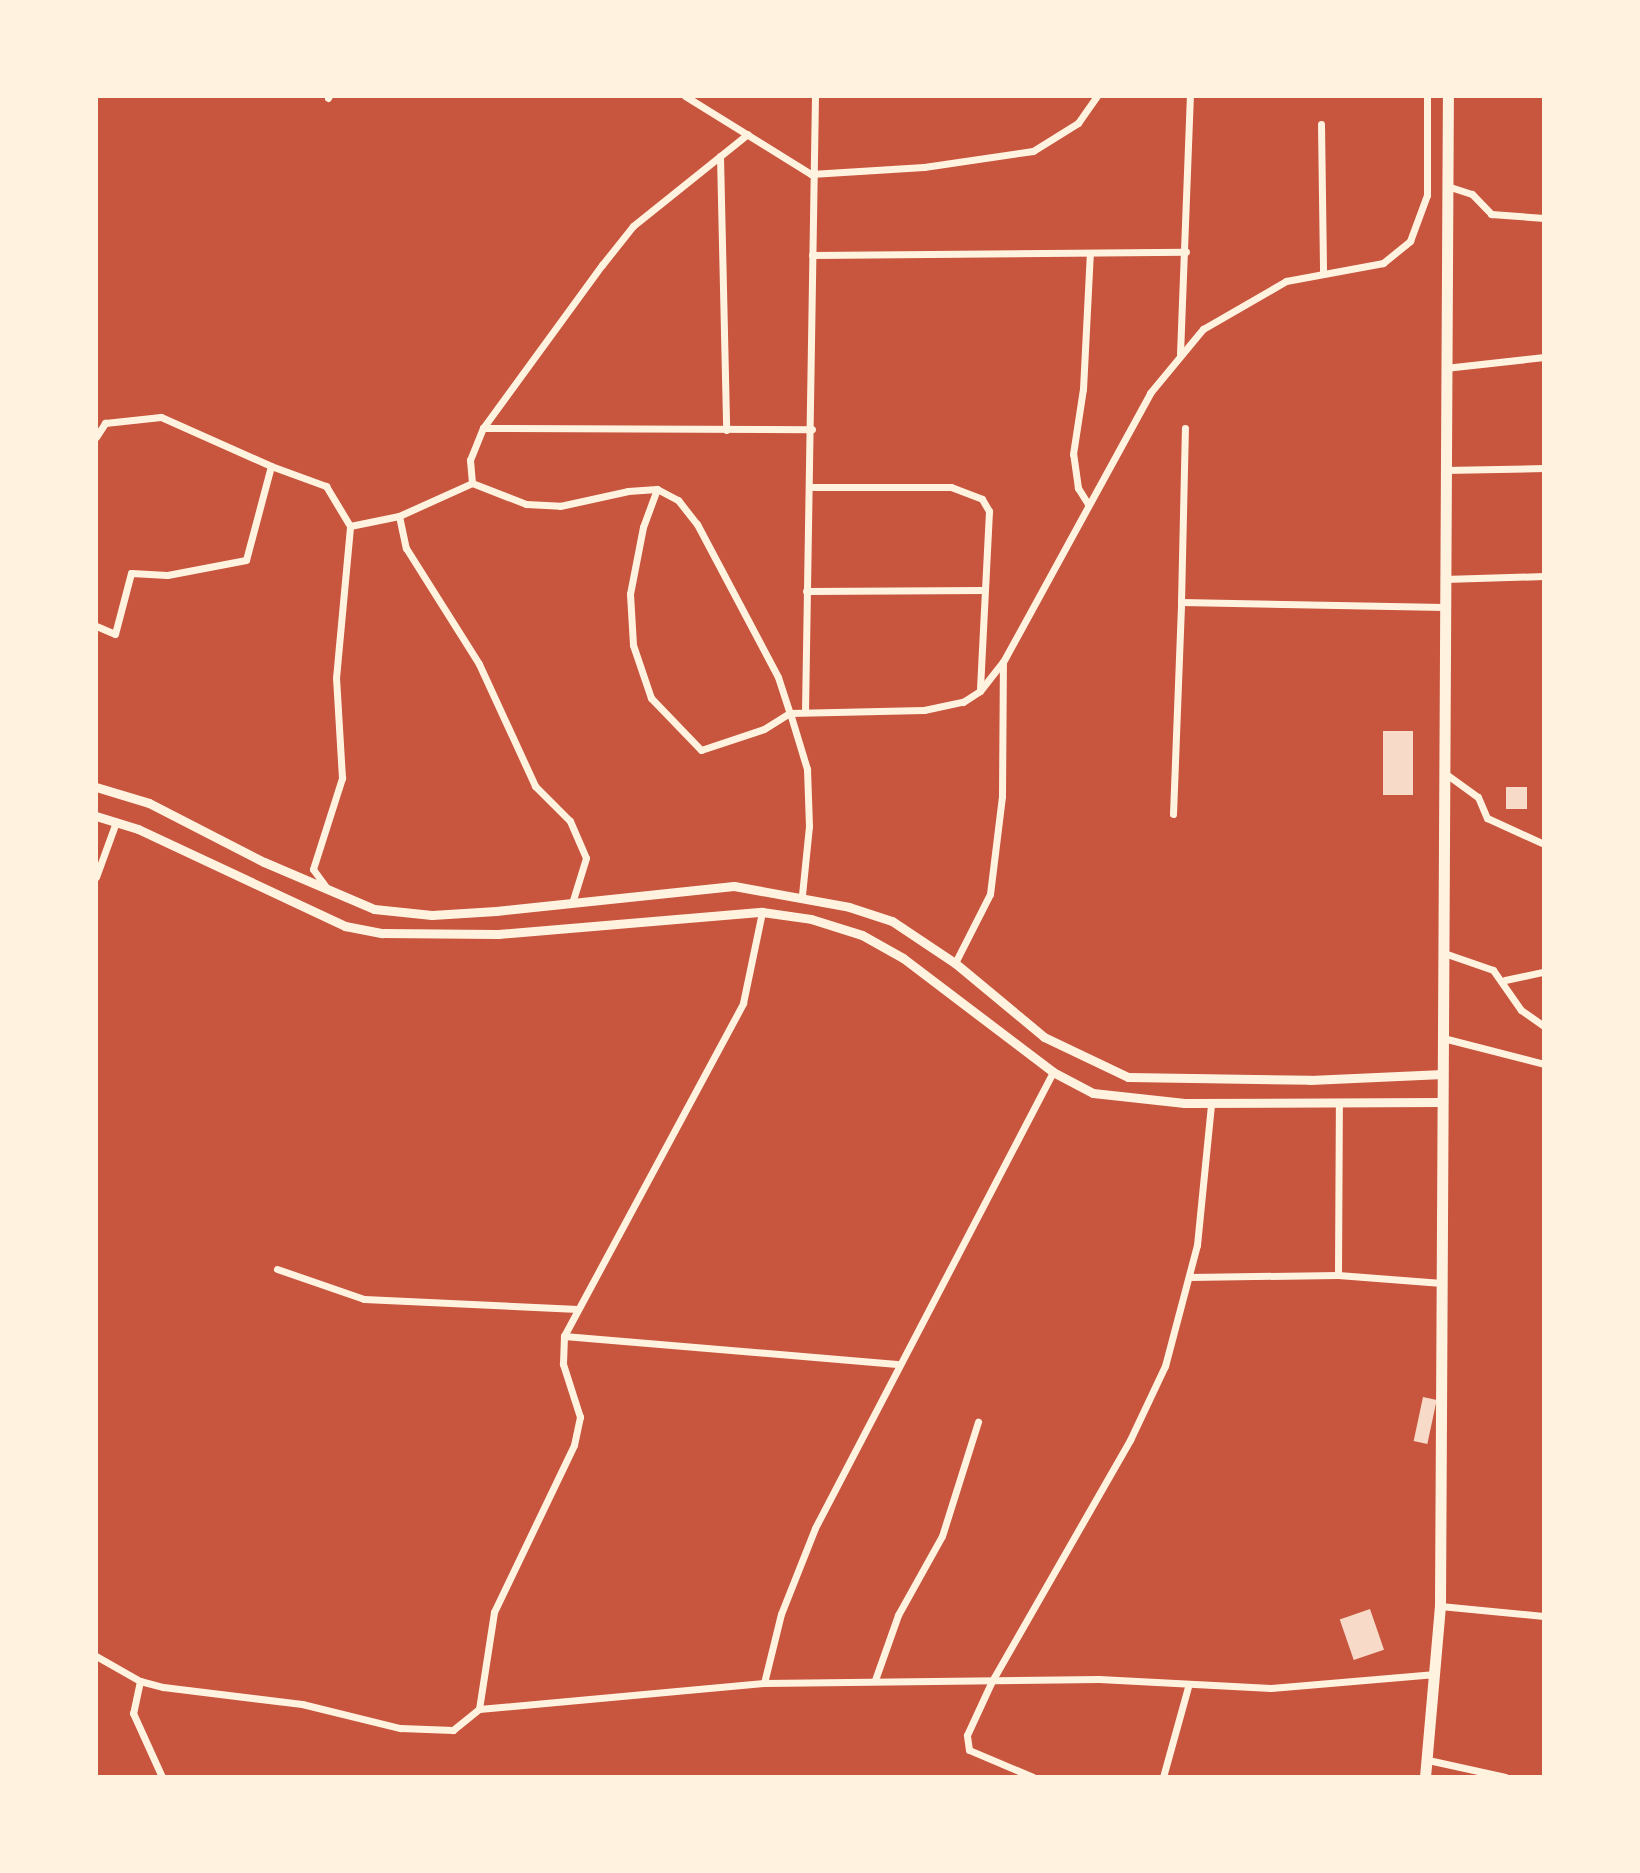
<!DOCTYPE html>
<html>
<head>
<meta charset="utf-8">
<style>
  body { margin:0 }
  #map { position:relative; width:1640px; height:1873px; overflow:hidden; background:#c8553d; font-family:"Archivo Narrow",sans-serif }
  div>[style] { position:absolute }
  .building>* { inset:0; background:#f7dbc8; transform-origin:0 0 }
  .minor>* { height:7px; margin:-3.5px; padding:0 3.5px; transform-origin:3.5px; border-radius:3.5px; background:#fff3e0 }
  .secondary>* { height:9px; margin:-4.5px; padding:0 4.5px; transform-origin:4.5px; border-radius:4.5px; background:#fff3e0 }
  .trunk>* { height:11px; margin:-5.5px; padding:0 5.5px; transform-origin:5.5px; border-radius:5.5px; background:#fff3e0 }
  span { translate:-50% -50%; white-space:nowrap; text-align:center; line-height:1.15; -webkit-text-stroke:7px #fff3e0; paint-order:stroke }
  .frame { position:absolute; inset:0; border:98px solid #fff3e0; pointer-events:none }
</style>
</head>
<body>
<div id="map">
  <div class="building">
    <i style="left:1383px;top:731px;width:30px;height:64px"></i>
    <i style="left:1527px;top:787px;width:22px;height:21px;rotate:90deg"></i>
    <i style="left:1423px;top:1397px;width:14px;height:45px;rotate:12deg"></i>
    <i style="left:1370px;top:1609px;width:43px;height:32px;rotate:71deg"></i>
  </div>
  <div class="minor">
    <i style="left:685px;top:96px;width:148px;rotate:31.8deg"></i>
    <i style="left:811px;top:174px;width:113px;rotate:-3.5deg"></i>
    <i style="left:924px;top:167px;width:110px;rotate:-8.4deg"></i>
    <i style="left:1033px;top:151px;width:53px;rotate:-31.9deg"></i>
    <i style="left:1078px;top:123px;width:33px;rotate:-55deg"></i>
    <i style="left:328px;top:98px;width:2px;rotate:-63deg"></i>
    <i style="left:1321px;top:124px;width:147px;rotate:89.2deg"></i>
    <i style="left:720px;top:156px;width:274px;rotate:88.7deg"></i>
    <i style="left:1447px;top:186px;width:26px;rotate:18deg"></i>
    <i style="left:1472px;top:194px;width:28px;rotate:46deg"></i>
    <i style="left:1491px;top:214px;width:53px;rotate:4.3deg"></i>
    <i style="left:812px;top:255px;width:374px;rotate:-0.5deg"></i>
    <i style="left:1180px;top:354px;width:258px;rotate:-87.8deg"></i>
    <i style="left:1445px;top:368px;width:100px;rotate:-6.3deg"></i>
    <i style="left:483px;top:428px;width:329px;rotate:0.2deg"></i>
    <i style="left:96px;top:437px;width:17px;rotate:-57deg"></i>
    <i style="left:105px;top:423px;width:56px;rotate:-6.1deg"></i>
    <i style="left:161px;top:417px;width:120px;rotate:24deg"></i>
    <i style="left:271px;top:466px;width:97px;rotate:104.9deg"></i>
    <i style="left:246px;top:560px;width:80px;rotate:169.2deg"></i>
    <i style="left:167px;top:575px;width:36px;rotate:-177deg"></i>
    <i style="left:131px;top:573px;width:63px;rotate:104.7deg"></i>
    <i style="left:115px;top:634px;width:21px;rotate:-157deg"></i>
    <i style="left:271px;top:466px;width:59px;rotate:20deg"></i>
    <i style="left:326px;top:486px;width:47px;rotate:59deg"></i>
    <i style="left:350px;top:526px;width:50px;rotate:-11.5deg"></i>
    <i style="left:399px;top:516px;width:80px;rotate:-24.3deg"></i>
    <i style="left:1444px;top:470px;width:100px;rotate:-1.1deg"></i>
    <i style="left:472px;top:483px;width:58px;rotate:21.3deg"></i>
    <i style="left:526px;top:504px;width:34px;rotate:3deg"></i>
    <i style="left:560px;top:506px;width:70px;rotate:-12.4deg"></i>
    <i style="left:628px;top:491px;width:29px;rotate:-4deg"></i>
    <i style="left:657px;top:489px;width:24px;rotate:28deg"></i>
    <i style="left:678px;top:500px;width:31px;rotate:52deg"></i>
    <i style="left:697px;top:524px;width:173px;rotate:62.1deg"></i>
    <i style="left:778px;top:677px;width:38px;rotate:72deg"></i>
    <i style="left:790px;top:713px;width:59px;rotate:73.1deg"></i>
    <i style="left:807px;top:769px;width:57px;rotate:88deg"></i>
    <i style="left:809px;top:826px;width:69px;rotate:95.8deg"></i>
    <i style="left:472px;top:483px;width:23px;rotate:-95deg"></i>
    <i style="left:470px;top:460px;width:35px;rotate:-68deg"></i>
    <i style="left:483px;top:428px;width:202px;rotate:-53.9deg"></i>
    <i style="left:602px;top:265px;width:50px;rotate:-51.5deg"></i>
    <i style="left:633px;top:226px;width:147px;rotate:-38.7deg"></i>
    <i style="left:810px;top:487px;width:141px"></i>
    <i style="left:951px;top:487px;width:33px;rotate:21deg"></i>
    <i style="left:982px;top:499px;width:14px;rotate:60deg"></i>
    <i style="left:989px;top:511px;width:178px;rotate:92.9deg"></i>
    <i style="left:657px;top:489px;width:40px;rotate:110.2deg"></i>
    <i style="left:643px;top:527px;width:68px;rotate:101deg"></i>
    <i style="left:630px;top:594px;width:51px;rotate:86.6deg"></i>
    <i style="left:633px;top:645px;width:56px;rotate:71.2deg"></i>
    <i style="left:651px;top:698px;width:72px;rotate:46.1deg"></i>
    <i style="left:701px;top:750px;width:66px;rotate:-18.4deg"></i>
    <i style="left:764px;top:729px;width:31px;rotate:-32deg"></i>
    <i style="left:790px;top:713px;width:134px;rotate:-1.3deg"></i>
    <i style="left:924px;top:710px;width:40px;rotate:-12deg"></i>
    <i style="left:963px;top:702px;width:20px;rotate:-33deg"></i>
    <i style="left:980px;top:691px;width:37px;rotate:-52deg"></i>
    <i style="left:1003px;top:662px;width:307px;rotate:-61.3deg"></i>
    <i style="left:1150px;top:393px;width:83px;rotate:-50.4deg"></i>
    <i style="left:1203px;top:329px;width:96px;rotate:-30deg"></i>
    <i style="left:1286px;top:281px;width:99px;rotate:-10.5deg"></i>
    <i style="left:1383px;top:263px;width:35px;rotate:-39deg"></i>
    <i style="left:1410px;top:241px;width:49px;rotate:-69.7deg"></i>
    <i style="left:1427px;top:195px;width:99px;rotate:-90deg"></i>
    <i style="left:1088px;top:504px;width:19px;rotate:-122deg"></i>
    <i style="left:1078px;top:488px;width:34px;rotate:-98deg"></i>
    <i style="left:1073px;top:454px;width:66px;rotate:-81.3deg"></i>
    <i style="left:1083px;top:389px;width:136px;rotate:-87.1deg"></i>
    <i style="left:399px;top:516px;width:33px;rotate:78deg"></i>
    <i style="left:406px;top:548px;width:137px;rotate:57.8deg"></i>
    <i style="left:479px;top:664px;width:134px;rotate:65.3deg"></i>
    <i style="left:535px;top:786px;width:49px;rotate:45deg"></i>
    <i style="left:570px;top:821px;width:40px;rotate:66.6deg"></i>
    <i style="left:586px;top:858px;width:44px;rotate:107.2deg"></i>
    <i style="left:1444px;top:579px;width:100px;rotate:-1.7deg"></i>
    <i style="left:806px;top:591px;width:178px;rotate:-0.3deg"></i>
    <i style="left:1181px;top:602px;width:174px;rotate:-88.7deg"></i>
    <i style="left:805px;top:712px;width:616px;rotate:-89.07deg"></i>
    <i style="left:1446px;top:774px;width:39px;rotate:36deg"></i>
    <i style="left:1478px;top:797px;width:23px;rotate:67deg"></i>
    <i style="left:1487px;top:818px;width:63px;rotate:24.5deg"></i>
    <i style="left:1173px;top:814px;width:212px;rotate:-87.8deg"></i>
    <i style="left:1181px;top:602px;width:263px;rotate:1.1deg"></i>
    <i style="left:96px;top:877px;width:59px;rotate:-70deg"></i>
    <i style="left:326px;top:887px;width:22px;rotate:-126deg"></i>
    <i style="left:313px;top:869px;width:96px;rotate:-72.3deg"></i>
    <i style="left:342px;top:778px;width:100px;rotate:-93.4deg"></i>
    <i style="left:336px;top:678px;width:153px;rotate:-84.7deg"></i>
    <i style="left:1444px;top:953px;width:52px;rotate:19.1deg"></i>
    <i style="left:1493px;top:970px;width:49px;rotate:55deg"></i>
    <i style="left:1521px;top:1010px;width:28px;rotate:35deg"></i>
    <i style="left:955px;top:963px;width:77px;rotate:-63.1deg"></i>
    <i style="left:990px;top:894px;width:99px;rotate:-83deg"></i>
    <i style="left:1002px;top:796px;width:134px;rotate:-89.6deg"></i>
    <i style="left:1505px;top:980px;width:40px;rotate:-12deg"></i>
    <i style="left:1443px;top:1038px;width:104px;rotate:14.4deg"></i>
    <i style="left:277px;top:1269px;width:92px;rotate:19deg"></i>
    <i style="left:364px;top:1299px;width:214px;rotate:2.7deg"></i>
    <i style="left:1338px;top:1275px;width:172px;rotate:-89.7deg"></i>
    <i style="left:1189px;top:1277px;width:149px;rotate:-0.8deg"></i>
    <i style="left:1338px;top:1275px;width:104px;rotate:4.4deg"></i>
    <i style="left:564px;top:1336px;width:334px;rotate:4.8deg"></i>
    <i style="left:1440px;top:1606px;width:104px;rotate:5.5deg"></i>
    <i style="left:96px;top:1656px;width:51px;rotate:29.6deg"></i>
    <i style="left:140px;top:1681px;width:24px;rotate:15deg"></i>
    <i style="left:163px;top:1687px;width:140px;rotate:7deg"></i>
    <i style="left:302px;top:1704px;width:101px;rotate:13.8deg"></i>
    <i style="left:400px;top:1728px;width:53px;rotate:2.2deg"></i>
    <i style="left:453px;top:1730px;width:33px;rotate:-39deg"></i>
    <i style="left:479px;top:1709px;width:286px;rotate:-5.2deg"></i>
    <i style="left:764px;top:1683px;width:335px;rotate:-0.7deg"></i>
    <i style="left:1099px;top:1679px;width:172px;rotate:3deg"></i>
    <i style="left:1271px;top:1688px;width:165px;rotate:-4.9deg"></i>
    <i style="left:875px;top:1680px;width:69px;rotate:-70.5deg"></i>
    <i style="left:898px;top:1615px;width:90px;rotate:-60.9deg"></i>
    <i style="left:942px;top:1536px;width:120px;rotate:-72.5deg"></i>
    <i style="left:140px;top:1681px;width:33px;rotate:102deg"></i>
    <i style="left:133px;top:1713px;width:70px;rotate:65.6deg"></i>
    <i style="left:764px;top:1683px;width:71px;rotate:-76.2deg"></i>
    <i style="left:781px;top:1614px;width:92px;rotate:-68.4deg"></i>
    <i style="left:815px;top:1528px;width:514px;rotate:-62.44deg"></i>
    <i style="left:479px;top:1709px;width:98px;rotate:-81.2deg"></i>
    <i style="left:494px;top:1612px;width:185px;rotate:-64.4deg"></i>
    <i style="left:574px;top:1445px;width:29px;rotate:-78deg"></i>
    <i style="left:580px;top:1417px;width:56px;rotate:-107.8deg"></i>
    <i style="left:563px;top:1364px;width:28px;rotate:-88deg"></i>
    <i style="left:564px;top:1336px;width:378px;rotate:-61.7deg"></i>
    <i style="left:743px;top:1003px;width:93px;rotate:-78.2deg"></i>
    <i style="left:1428px;top:1760px;width:79px;rotate:12.4deg"></i>
    <i style="left:1033px;top:1777px;width:69px;rotate:-157.1deg"></i>
    <i style="left:969px;top:1750px;width:15px;rotate:-98deg"></i>
    <i style="left:967px;top:1735px;width:60px;rotate:-65.2deg"></i>
    <i style="left:992px;top:1681px;width:278px;rotate:-60.2deg"></i>
    <i style="left:1130px;top:1440px;width:82px;rotate:-64.7deg"></i>
    <i style="left:1165px;top:1366px;width:125px;rotate:-75.2deg"></i>
    <i style="left:1197px;top:1245px;width:142px;rotate:-84.3deg"></i>
    <i style="left:1163px;top:1777px;width:93px;rotate:-74.5deg"></i>
  </div>
  <div class="secondary">
    <i style="left:96px;top:787px;width:55px;rotate:16.8deg"></i>
    <i style="left:149px;top:803px;width:129px;rotate:27.2deg"></i>
    <i style="left:264px;top:862px;width:120px;rotate:23.1deg"></i>
    <i style="left:374px;top:909px;width:58px;rotate:5.9deg"></i>
    <i style="left:432px;top:915px;width:64px;rotate:-3.6deg"></i>
    <i style="left:496px;top:911px;width:239px;rotate:-6deg"></i>
    <i style="left:734px;top:886px;width:117px;rotate:10.3deg"></i>
    <i style="left:849px;top:907px;width:45px;rotate:18deg"></i>
    <i style="left:892px;top:921px;width:76px;rotate:33.7deg"></i>
    <i style="left:955px;top:963px;width:116px;rotate:39.7deg"></i>
    <i style="left:1044px;top:1037px;width:93px;rotate:25.5deg"></i>
    <i style="left:1128px;top:1077px;width:182px;rotate:0.9deg"></i>
    <i style="left:1310px;top:1080px;width:133px;rotate:-2.6deg"></i>
    <i style="left:96px;top:816px;width:44px;rotate:17.2deg"></i>
    <i style="left:138px;top:829px;width:229px;rotate:25.1deg"></i>
    <i style="left:345px;top:926px;width:38px;rotate:11deg"></i>
    <i style="left:382px;top:933px;width:116px;rotate:0.5deg"></i>
    <i style="left:498px;top:934px;width:265px;rotate:-4.8deg"></i>
    <i style="left:762px;top:912px;width:49px;rotate:8.1deg"></i>
    <i style="left:811px;top:919px;width:53px;rotate:17.4deg"></i>
    <i style="left:862px;top:935px;width:47px;rotate:29.3deg"></i>
    <i style="left:903px;top:958px;width:188px;rotate:37.2deg"></i>
    <i style="left:1053px;top:1072px;width:45px;rotate:27.7deg"></i>
    <i style="left:1093px;top:1093px;width:92px;rotate:6.3deg"></i>
    <i style="left:1184px;top:1103px;width:259px;rotate:-0.2deg"></i>
  </div>
  <div class="trunk">
    <i style="left:1425px;top:1777px;width:172px;rotate:-85deg"></i>
    <i style="left:1440px;top:1606px;width:1510px;rotate:-89.7deg"></i>
  </div>
  <div class="frame"></div>
</div>
</body>
</html>
